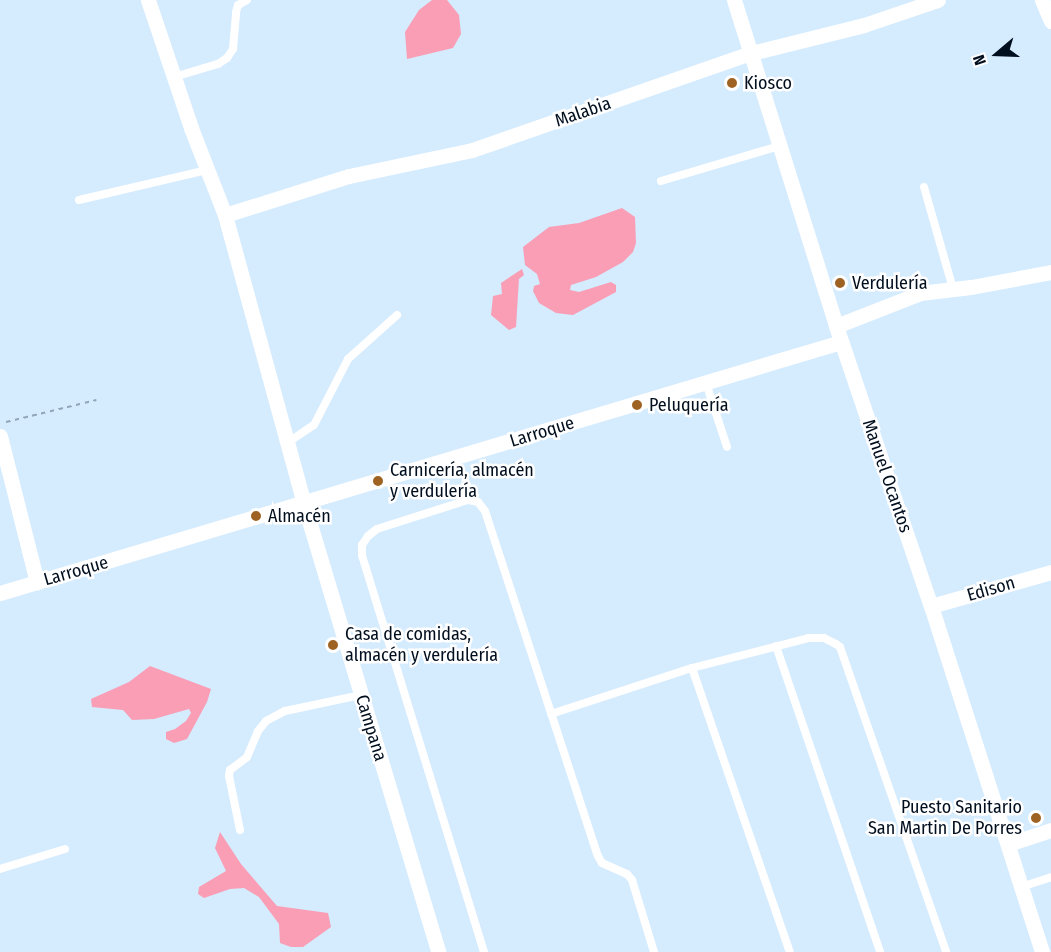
<!DOCTYPE html>
<html>
<head>
<meta charset="utf-8">
<style>
  body { margin:0 }
  #map { position:relative; width:1051px; height:952px; overflow:hidden; background:#d5ebfe; font-family:"Fira Sans Condensed",sans-serif }
  div>[style] { position:absolute }
  .green>* { inset:0; background:#f99eb5 }
  .path>* { height:2px; margin-top:-1px; transform-origin:0; background:repeating-linear-gradient(90deg,#92a6b8 0 4.5px,transparent 0 9px) }
  .service>* { height:8px; margin:-4px; padding:0 4px; transform-origin:4px; border-radius:4px; background:#fff }
  .minor>* { height:15px; margin:-7.5px; padding:0 7.5px; transform-origin:7.5px; border-radius:7.5px; background:#fff }
  .dots>* { width:16px; height:16px; translate:-50% -50%; box-sizing:border-box; border:3px solid #fff; border-radius:50% }
  span { translate:-50% -50%; white-space:nowrap; text-align:center; line-height:1.15; -webkit-text-stroke:5px #fff; paint-order:stroke }
  .poi-label { font-size:18px; color:#000e1e }
  .left { translate:0 -50%; text-align:left }
  .right { translate:-100% -50%; text-align:right }
  .street-label { font-size:18px; color:#000e1e }
  .north { position:absolute; left:967px; top:24px; width:60px; height:60px; -webkit-text-stroke:4px #fff; paint-order:stroke; rotate:251deg; font-size:16px; font-weight:700; line-height:24px; text-align:center; color:#000e1e }
  .north::after { content:''; display:block; margin:auto; width:21px; height:27px; background:#000e1e; clip-path:polygon(50% 0,100% 100%,50% 72%,0 100%) }
</style>
</head>
<body>
<div id="map">
  <div class="green">
    <i style="clip-path:polygon(432px 0,447px 0,459px 15px,461px 34px,453px 48px,407px 59px,405px 32px,419px 10px)"></i>
    <i style="clip-path:polygon(622px 208px,635px 217px,636px 243px,633px 252px,623px 262px,596px 277px,571px 285px,570px 290px,579px 292px,611px 282px,616px 285px,616px 292px,573px 315px,556px 313px,539px 303px,533px 291px,534px 286px,540px 284px,537px 274px,525px 265px,523px 247px,549px 227px,579px 223px)"></i>
    <i style="clip-path:polygon(522px 269px,524px 275px,519px 279px,516px 327px,509px 330px,491px 315px,493px 296px,502px 294px,501px 283px)"></i>
    <i style="clip-path:polygon(150px 666px,211px 689px,207px 702px,187px 739px,174px 743px,166px 739px,166px 732px,175px 729px,186px 721px,191px 713px,189px 709px,154px 719px,132px 720px,123px 710px,92px 707px,91px 699px,129px 682px)"></i>
    <i style="clip-path:polygon(220px 832px,241px 864px,277px 906px,328px 913px,331px 927px,303px 947px,291px 947px,280px 943px,279px 924px,259px 897px,244px 888px,230px 889px,204px 898px,198px 894px,199px 887px,226px 871px,215px 848px)"></i>
  </div>
  <div class="path">
    <i style="left:6px;top:422px;width:93px;rotate:-13.7deg"></i>
  </div>
  <div class="service">
    <i style="left:174px;top:77px;width:46px;rotate:-16.5deg"></i>
    <i style="left:218px;top:64px;width:11px;rotate:-34deg"></i>
    <i style="left:227px;top:58px;width:11px;rotate:-56deg"></i>
    <i style="left:233px;top:49px;width:37px;rotate:-85deg"></i>
    <i style="left:236px;top:12px;width:7px;rotate:-74deg"></i>
    <i style="left:238px;top:5px;width:10px;rotate:-29deg"></i>
    <i style="left:661px;top:181px;width:123px;rotate:-16.5deg"></i>
    <i style="left:924px;top:187px;width:106px;rotate:74.1deg"></i>
    <i style="left:79px;top:200px;width:131px;rotate:-13.2deg"></i>
    <i style="left:706px;top:383px;width:67px;rotate:71.8deg"></i>
    <i style="left:287px;top:443px;width:32px;rotate:-34deg"></i>
    <i style="left:314px;top:425px;width:74px;rotate:-62.7deg"></i>
    <i style="left:348px;top:359px;width:66px;rotate:-41.9deg"></i>
    <i style="left:776px;top:646px;width:323px;rotate:71.2deg"></i>
    <i style="left:692px;top:668px;width:300px;rotate:71deg"></i>
    <i style="left:551px;top:714px;width:148px;rotate:-18.1deg"></i>
    <i style="left:692px;top:668px;width:121px;rotate:-14.4deg"></i>
    <i style="left:809px;top:638px;width:15px"></i>
    <i style="left:824px;top:638px;width:13px;rotate:27deg"></i>
    <i style="left:836px;top:644px;width:5px;rotate:37deg"></i>
    <i style="left:840px;top:647px;width:323px;rotate:70.8deg"></i>
    <i style="left:240px;top:830px;width:55px;rotate:-101.5deg"></i>
    <i style="left:229px;top:776px;width:6px;rotate:-81deg"></i>
    <i style="left:230px;top:770px;width:21px;rotate:-37deg"></i>
    <i style="left:247px;top:757px;width:28px;rotate:-67deg"></i>
    <i style="left:258px;top:731px;width:13px;rotate:-51deg"></i>
    <i style="left:266px;top:721px;width:21px;rotate:-28deg"></i>
    <i style="left:285px;top:711px;width:78px;rotate:-11.9deg"></i>
    <i style="left:0;top:869px;width:68px;rotate:-17.1deg"></i>
    <i style="left:1021px;top:887px;width:32px;rotate:-18deg"></i>
    <i style="left:484px;top:952px;width:415px;rotate:-107.1deg"></i>
    <i style="left:362px;top:555px;width:10px;rotate:-90deg"></i>
    <i style="left:362px;top:545px;width:11px;rotate:-56deg"></i>
    <i style="left:368px;top:536px;width:11px;rotate:-38deg"></i>
    <i style="left:377px;top:529px;width:96px;rotate:-17.7deg"></i>
    <i style="left:468px;top:500px;width:10px;rotate:11deg"></i>
    <i style="left:478px;top:502px;width:11px;rotate:52deg"></i>
    <i style="left:485px;top:511px;width:363px;rotate:71.9deg"></i>
    <i style="left:598px;top:856px;width:8px;rotate:60deg"></i>
    <i style="left:602px;top:863px;width:27px;rotate:24deg"></i>
    <i style="left:627px;top:874px;width:8px;rotate:50deg"></i>
    <i style="left:632px;top:880px;width:75px;rotate:73deg"></i>
  </div>
  <div class="minor">
    <i style="left:148px;top:0;width:135px;rotate:71.4deg"></i>
    <i style="left:191px;top:128px;width:93px;rotate:68.7deg"></i>
    <i style="left:225px;top:215px;width:300px;rotate:74.7deg"></i>
    <i style="left:304px;top:504px;width:468px;rotate:73.3deg"></i>
    <i style="left:734px;top:0;width:342px;rotate:72.6deg"></i>
    <i style="left:836px;top:326px;width:296px;rotate:71.3deg"></i>
    <i style="left:931px;top:606px;width:363px;rotate:72.2deg"></i>
    <i style="left:1042px;top:0;width:23px;rotate:67deg"></i>
    <i style="left:225px;top:215px;width:130px;rotate:-17.5deg"></i>
    <i style="left:349px;top:176px;width:126px;rotate:-11.9deg"></i>
    <i style="left:472px;top:150px;width:295px;rotate:-19.2deg"></i>
    <i style="left:751px;top:53px;width:116px;rotate:-13.9deg"></i>
    <i style="left:864px;top:25px;width:78px;rotate:-18.7deg"></i>
    <i style="left:836px;top:326px;width:90px;rotate:-21.4deg"></i>
    <i style="left:920px;top:293px;width:51px;rotate:-6.7deg"></i>
    <i style="left:971px;top:287px;width:81px;rotate:-10.6deg"></i>
    <i style="left:0;top:436px;width:151px;rotate:75.8deg"></i>
    <i style="left:0;top:593px;width:878px;rotate:-16.62deg"></i>
    <i style="left:931px;top:606px;width:125px;rotate:-15.8deg"></i>
    <i style="left:1008px;top:844px;width:45px;rotate:-18deg"></i>
  </div>
  <div class="dots">
    <i style="left:732px;top:83px;background:#9e6323"></i>
    <i style="left:840px;top:283px;background:#9e6323"></i>
    <i style="left:637px;top:405px;background:#9e6323"></i>
    <i style="left:378px;top:481px;background:#9e6323"></i>
    <i style="left:256px;top:516px;background:#9e6323"></i>
    <i style="left:333px;top:645px;background:#9e6323"></i>
    <i style="left:1036px;top:818px;background:#9e6323"></i>
  </div>
  <div class="poi-label">
    <span class="left" style="left:744px;top:83px">Kiosco</span>
    <span class="left" style="left:852px;top:283px">Verdulería</span>
    <span class="left" style="left:649px;top:405px">Peluquería</span>
    <span class="left" style="left:390px;top:481px">Carnicería, almacén<br>y verdulería</span>
    <span class="left" style="left:268px;top:516px">Almacén</span>
    <span class="left" style="left:345px;top:645px">Casa de comidas,<br>almacén y verdulería</span>
    <span class="right" style="left:1022px;top:818px">Puesto Sanitario<br>San Martin De Porres</span>
  </div>
  <div class="street-label">
    <span style="left:583px;top:112px;rotate:-19deg">Malabia</span>
    <span style="left:542px;top:432px;rotate:-17deg">Larroque</span>
    <span style="left:887px;top:476px;rotate:71deg">Manuel Ocantos</span>
    <span style="left:76px;top:571px;rotate:-16deg">Larroque</span>
    <span style="left:991px;top:589px;rotate:-16deg">Edison</span>
    <span style="left:371px;top:728px;rotate:73deg">Campana</span>
  </div>
  <div class="north">N</div>
</div>
</body>
</html>
